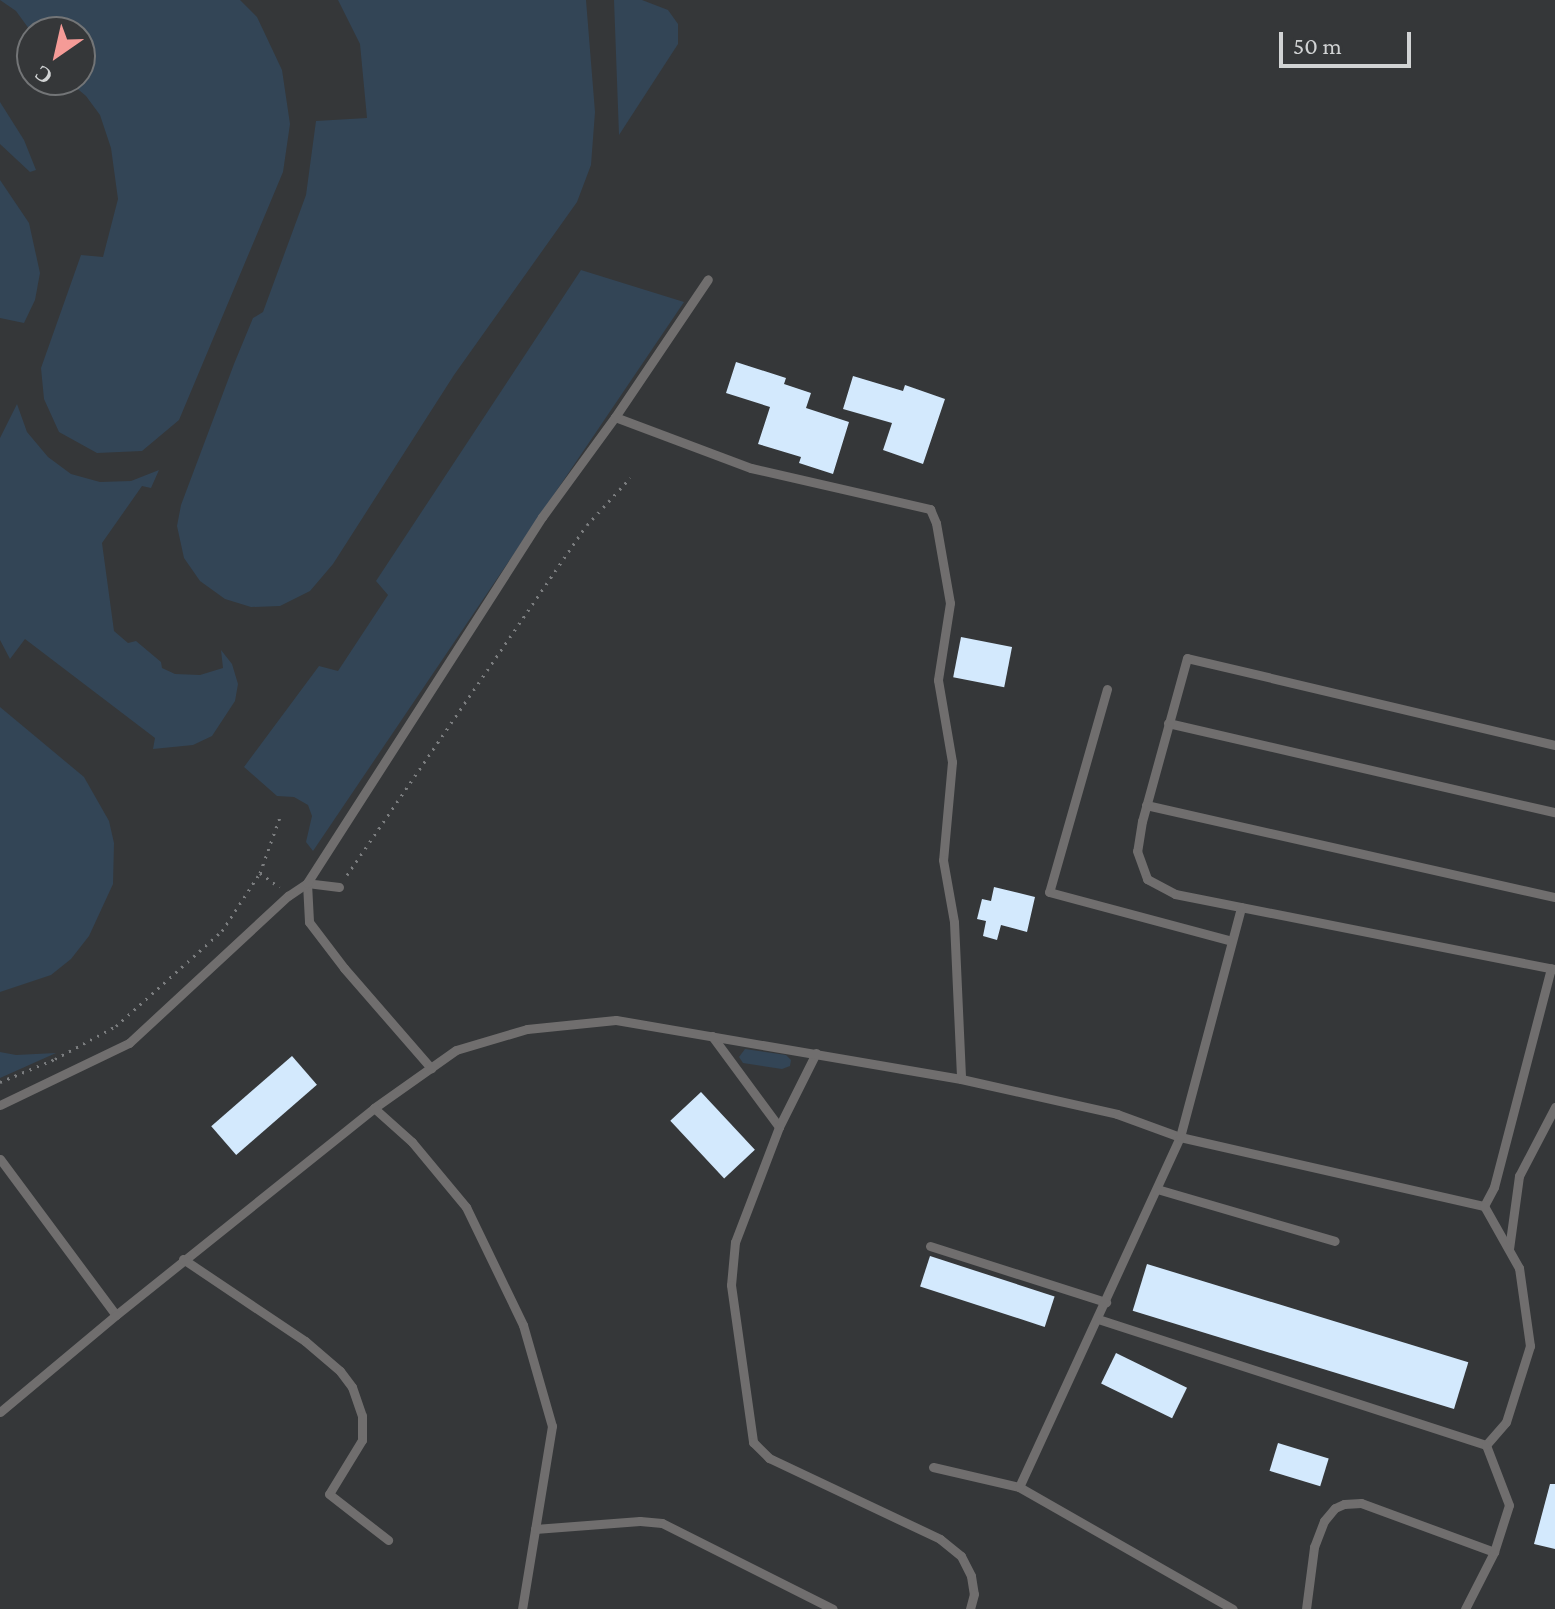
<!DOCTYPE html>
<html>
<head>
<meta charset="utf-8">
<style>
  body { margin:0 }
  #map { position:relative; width:1555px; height:1609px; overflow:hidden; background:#353739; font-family:"Crimson Pro",serif }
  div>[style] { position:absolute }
  .green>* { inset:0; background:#334556 }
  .building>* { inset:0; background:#d3e9fd; transform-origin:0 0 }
  .path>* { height:3px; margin-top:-1.5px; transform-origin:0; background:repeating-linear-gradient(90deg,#7b7d7f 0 2px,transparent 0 8px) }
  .lane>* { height:9px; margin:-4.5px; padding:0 4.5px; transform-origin:4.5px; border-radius:4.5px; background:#706e6e }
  span { translate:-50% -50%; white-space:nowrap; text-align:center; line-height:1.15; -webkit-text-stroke:8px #353739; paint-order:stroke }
  .north { position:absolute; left:16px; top:16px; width:80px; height:80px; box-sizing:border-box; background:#353739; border:2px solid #737577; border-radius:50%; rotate:214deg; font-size:22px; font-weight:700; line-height:32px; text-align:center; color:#d1d3d4 }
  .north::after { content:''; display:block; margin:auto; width:28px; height:36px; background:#f59b97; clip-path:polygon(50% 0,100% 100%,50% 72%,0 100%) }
  .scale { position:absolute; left:1279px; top:32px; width:132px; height:36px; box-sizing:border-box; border:4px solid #d1d3d4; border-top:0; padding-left:10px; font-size:24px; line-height:28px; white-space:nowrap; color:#d1d3d4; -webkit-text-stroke:6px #353739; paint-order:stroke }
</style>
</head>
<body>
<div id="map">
  <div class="green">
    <i style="clip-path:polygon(0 0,240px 0,257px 17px,282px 70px,290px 124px,283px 172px,179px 420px,142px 451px,97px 453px,59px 432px,44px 399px,41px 368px,81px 255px,103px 257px,118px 199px,111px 148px,100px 115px,86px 96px,67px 80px,80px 80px,80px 32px,32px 33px,16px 11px)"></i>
    <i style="clip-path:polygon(338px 0,586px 0,595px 112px,591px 165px,577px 202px,454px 375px,333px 564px,310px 591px,280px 606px,251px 607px,225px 599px,200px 581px,184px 558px,177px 526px,181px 505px,234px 364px,253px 318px,263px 312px,306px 195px,316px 121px,367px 118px,360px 44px)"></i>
    <i style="clip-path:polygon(614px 0,642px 0,668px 10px,678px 24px,678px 44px,619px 135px)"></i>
    <i style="clip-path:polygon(0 102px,24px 140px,36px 170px,30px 172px,0 144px)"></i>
    <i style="clip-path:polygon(0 180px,29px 223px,40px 273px,35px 300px,24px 323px,0 318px)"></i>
    <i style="clip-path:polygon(581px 270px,684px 302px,313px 851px,306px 842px,312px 816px,308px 805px,294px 797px,277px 796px,244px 767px,319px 666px,338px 671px,388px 595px,376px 581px)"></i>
    <i style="clip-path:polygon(17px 404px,27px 432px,48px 457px,71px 474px,100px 482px,131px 481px,159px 470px,151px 488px,142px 486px,102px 543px,114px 631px,128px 643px,136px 641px,161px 662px,162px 668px,175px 674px,200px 675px,223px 668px,221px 650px,232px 664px,238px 684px,235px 701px,212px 736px,193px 745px,153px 749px,155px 738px,25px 639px,10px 659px,0 640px,0 438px)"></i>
    <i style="clip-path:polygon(0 707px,84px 777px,109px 821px,114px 843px,113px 884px,89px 936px,71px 959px,51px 975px,0 992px)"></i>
    <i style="clip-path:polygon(745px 1049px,786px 1055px,791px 1060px,790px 1066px,782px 1069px,743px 1063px,739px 1057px)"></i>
    <i style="clip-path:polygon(0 1052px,16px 1055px,56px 1053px,0 1078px)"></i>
  </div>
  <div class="building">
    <i style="clip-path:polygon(736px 362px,786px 378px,784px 384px,811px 393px,806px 408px,849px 422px,833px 474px,799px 463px,801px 457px,758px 444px,770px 407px,726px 393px)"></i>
    <i style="clip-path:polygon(853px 376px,903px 391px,905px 385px,945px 399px,923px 464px,883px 450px,892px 423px,843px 409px)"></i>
    <i style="left:961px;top:637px;width:52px;height:41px;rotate:11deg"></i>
    <i style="clip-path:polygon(994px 887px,1035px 897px,1027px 932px,1001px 925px,997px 940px,983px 936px,986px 921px,977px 919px,982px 899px,991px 901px)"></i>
    <i style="left:292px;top:1056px;width:38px;height:107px;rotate:49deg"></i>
    <i style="left:701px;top:1092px;width:79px;height:42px;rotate:47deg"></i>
    <i style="left:930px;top:1256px;width:131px;height:32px;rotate:18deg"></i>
    <i style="left:1147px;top:1264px;width:336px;height:49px;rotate:17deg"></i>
    <i style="left:1116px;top:1353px;width:79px;height:34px;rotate:26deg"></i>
    <i style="left:1278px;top:1443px;width:53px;height:29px;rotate:17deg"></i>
    <i style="clip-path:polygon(1550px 1484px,1555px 1484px,1555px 1549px,1534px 1544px)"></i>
  </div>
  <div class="path">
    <i style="left:260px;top:873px;width:24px;rotate:36deg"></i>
    <i style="left:347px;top:875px;width:424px;rotate:-55.6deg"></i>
    <i style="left:587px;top:525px;width:64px;rotate:-47.5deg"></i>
    <i style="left:0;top:1082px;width:60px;rotate:-22.7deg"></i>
    <i style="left:55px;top:1059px;width:69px;rotate:-28.4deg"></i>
    <i style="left:116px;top:1026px;width:142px;rotate:-41.9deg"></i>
    <i style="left:222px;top:931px;width:69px;rotate:-56.8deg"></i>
    <i style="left:260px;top:873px;width:63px;rotate:-70.4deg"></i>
  </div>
  <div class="lane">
    <i style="left:615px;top:417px;width:145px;rotate:20.6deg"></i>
    <i style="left:751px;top:468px;width:184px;rotate:12.9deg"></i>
    <i style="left:930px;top:509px;width:15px;rotate:67deg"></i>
    <i style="left:936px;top:523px;width:81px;rotate:80.1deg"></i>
    <i style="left:950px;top:603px;width:78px;rotate:98.9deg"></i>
    <i style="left:938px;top:680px;width:83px;rotate:80.3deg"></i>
    <i style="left:952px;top:762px;width:98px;rotate:95.2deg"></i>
    <i style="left:943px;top:860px;width:63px;rotate:79.9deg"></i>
    <i style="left:954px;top:922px;width:157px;rotate:87.4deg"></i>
    <i style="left:1107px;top:689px;width:211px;rotate:105.9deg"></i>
    <i style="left:1049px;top:892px;width:189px;rotate:15deg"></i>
    <i style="left:1168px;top:723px;width:397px;rotate:13deg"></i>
    <i style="left:1555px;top:745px;width:378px;rotate:-166.7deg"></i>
    <i style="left:1187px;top:658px;width:169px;rotate:105.4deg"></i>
    <i style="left:1142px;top:821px;width:30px;rotate:99deg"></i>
    <i style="left:1137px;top:851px;width:30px;rotate:70deg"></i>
    <i style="left:1147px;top:879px;width:32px;rotate:28deg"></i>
    <i style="left:1175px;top:894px;width:387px;rotate:11.2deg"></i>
    <i style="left:1146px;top:805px;width:419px;rotate:12.7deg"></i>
    <i style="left:339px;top:887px;width:32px;rotate:-173deg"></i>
    <i style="left:307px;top:883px;width:39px;rotate:87deg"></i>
    <i style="left:309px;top:922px;width:58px;rotate:52.7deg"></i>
    <i style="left:344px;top:968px;width:133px;rotate:49deg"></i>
    <i style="left:712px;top:1036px;width:113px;rotate:53.6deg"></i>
    <i style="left:816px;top:1053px;width:83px;rotate:116.6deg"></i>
    <i style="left:779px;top:1127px;width:123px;rotate:110.9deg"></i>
    <i style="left:735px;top:1242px;width:43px;rotate:95.3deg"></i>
    <i style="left:731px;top:1285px;width:159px;rotate:82deg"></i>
    <i style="left:753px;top:1442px;width:23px;rotate:45deg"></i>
    <i style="left:769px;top:1458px;width:189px;rotate:25.3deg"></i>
    <i style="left:940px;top:1539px;width:27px;rotate:39deg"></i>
    <i style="left:961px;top:1556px;width:22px;rotate:63deg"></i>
    <i style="left:971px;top:1576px;width:18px;rotate:81deg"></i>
    <i style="left:974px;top:1594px;width:16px;rotate:105deg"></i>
    <i style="left:0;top:1105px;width:143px;rotate:-25.7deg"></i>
    <i style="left:129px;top:1043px;width:217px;rotate:-42.8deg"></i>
    <i style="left:288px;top:896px;width:23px;rotate:-34deg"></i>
    <i style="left:307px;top:883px;width:435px;rotate:-57.3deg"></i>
    <i style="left:542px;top:517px;width:124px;rotate:-53.9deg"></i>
    <i style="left:615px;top:417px;width:166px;rotate:-56deg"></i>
    <i style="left:374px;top:1108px;width:100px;rotate:-35.3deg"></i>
    <i style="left:456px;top:1050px;width:74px;rotate:-16.5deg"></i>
    <i style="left:527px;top:1029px;width:89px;rotate:-5.8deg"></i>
    <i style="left:616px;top:1020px;width:350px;rotate:9.7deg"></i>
    <i style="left:961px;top:1079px;width:160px;rotate:12.6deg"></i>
    <i style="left:1117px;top:1114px;width:67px;rotate:20.1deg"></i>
    <i style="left:1180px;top:1137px;width:312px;rotate:12.8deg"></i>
    <i style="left:1484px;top:1206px;width:21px;rotate:-62deg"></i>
    <i style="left:1494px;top:1187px;width:226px;rotate:-75.4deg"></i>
    <i style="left:0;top:1159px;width:194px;rotate:53.4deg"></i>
    <i style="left:116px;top:1315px;width:331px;rotate:-38.7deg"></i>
    <i style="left:374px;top:1108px;width:51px;rotate:41.8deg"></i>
    <i style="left:412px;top:1142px;width:85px;rotate:50.3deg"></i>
    <i style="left:466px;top:1207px;width:131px;rotate:64.2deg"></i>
    <i style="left:523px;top:1325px;width:105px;rotate:74deg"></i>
    <i style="left:552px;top:1426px;width:185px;rotate:99.3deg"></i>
    <i style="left:1157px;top:1189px;width:185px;rotate:16.3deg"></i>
    <i style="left:930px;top:1246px;width:185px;rotate:17.7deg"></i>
    <i style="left:1509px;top:1249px;width:74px;rotate:-82.2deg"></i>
    <i style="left:1519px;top:1176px;width:78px;rotate:-62.4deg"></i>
    <i style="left:183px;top:1259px;width:147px;rotate:33.9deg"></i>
    <i style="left:305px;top:1341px;width:46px;rotate:40.6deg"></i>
    <i style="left:340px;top:1371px;width:20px;rotate:53deg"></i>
    <i style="left:352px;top:1387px;width:31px;rotate:71deg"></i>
    <i style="left:362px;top:1416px;width:24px;rotate:90deg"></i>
    <i style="left:362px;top:1440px;width:63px;rotate:121.4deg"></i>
    <i style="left:329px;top:1494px;width:75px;rotate:37.9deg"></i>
    <i style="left:1098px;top:1319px;width:408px;rotate:18deg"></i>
    <i style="left:1486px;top:1445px;width:30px;rotate:-49deg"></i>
    <i style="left:1506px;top:1422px;width:80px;rotate:-72.5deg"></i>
    <i style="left:1530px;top:1346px;width:79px;rotate:-98deg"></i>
    <i style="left:1519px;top:1268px;width:71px;rotate:-119.4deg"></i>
    <i style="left:0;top:1412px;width:151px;rotate:-39.9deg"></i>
    <i style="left:933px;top:1467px;width:88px;rotate:13.1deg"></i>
    <i style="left:1019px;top:1487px;width:246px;rotate:29.7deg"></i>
    <i style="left:1019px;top:1487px;width:385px;rotate:-65.3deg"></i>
    <i style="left:1180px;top:1137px;width:238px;rotate:-75.1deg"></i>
    <i style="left:535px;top:1529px;width:105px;rotate:-4.4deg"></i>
    <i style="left:640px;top:1521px;width:22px;rotate:5deg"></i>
    <i style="left:662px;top:1523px;width:191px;rotate:26.7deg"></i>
    <i style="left:1306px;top:1609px;width:63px;rotate:-82.6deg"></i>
    <i style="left:1314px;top:1547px;width:28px;rotate:-69deg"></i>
    <i style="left:1324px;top:1521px;width:17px;rotate:-50deg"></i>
    <i style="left:1335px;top:1508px;width:10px;rotate:-24deg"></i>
    <i style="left:1344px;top:1504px;width:17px;rotate:-3deg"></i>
    <i style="left:1361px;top:1503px;width:142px;rotate:20.2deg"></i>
    <i style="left:1465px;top:1609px;width:64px;rotate:-63deg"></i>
    <i style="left:1494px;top:1552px;width:49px;rotate:-72.3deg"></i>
    <i style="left:1509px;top:1505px;width:64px;rotate:-111deg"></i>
  </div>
  <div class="north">С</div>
  <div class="scale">50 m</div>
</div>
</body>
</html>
